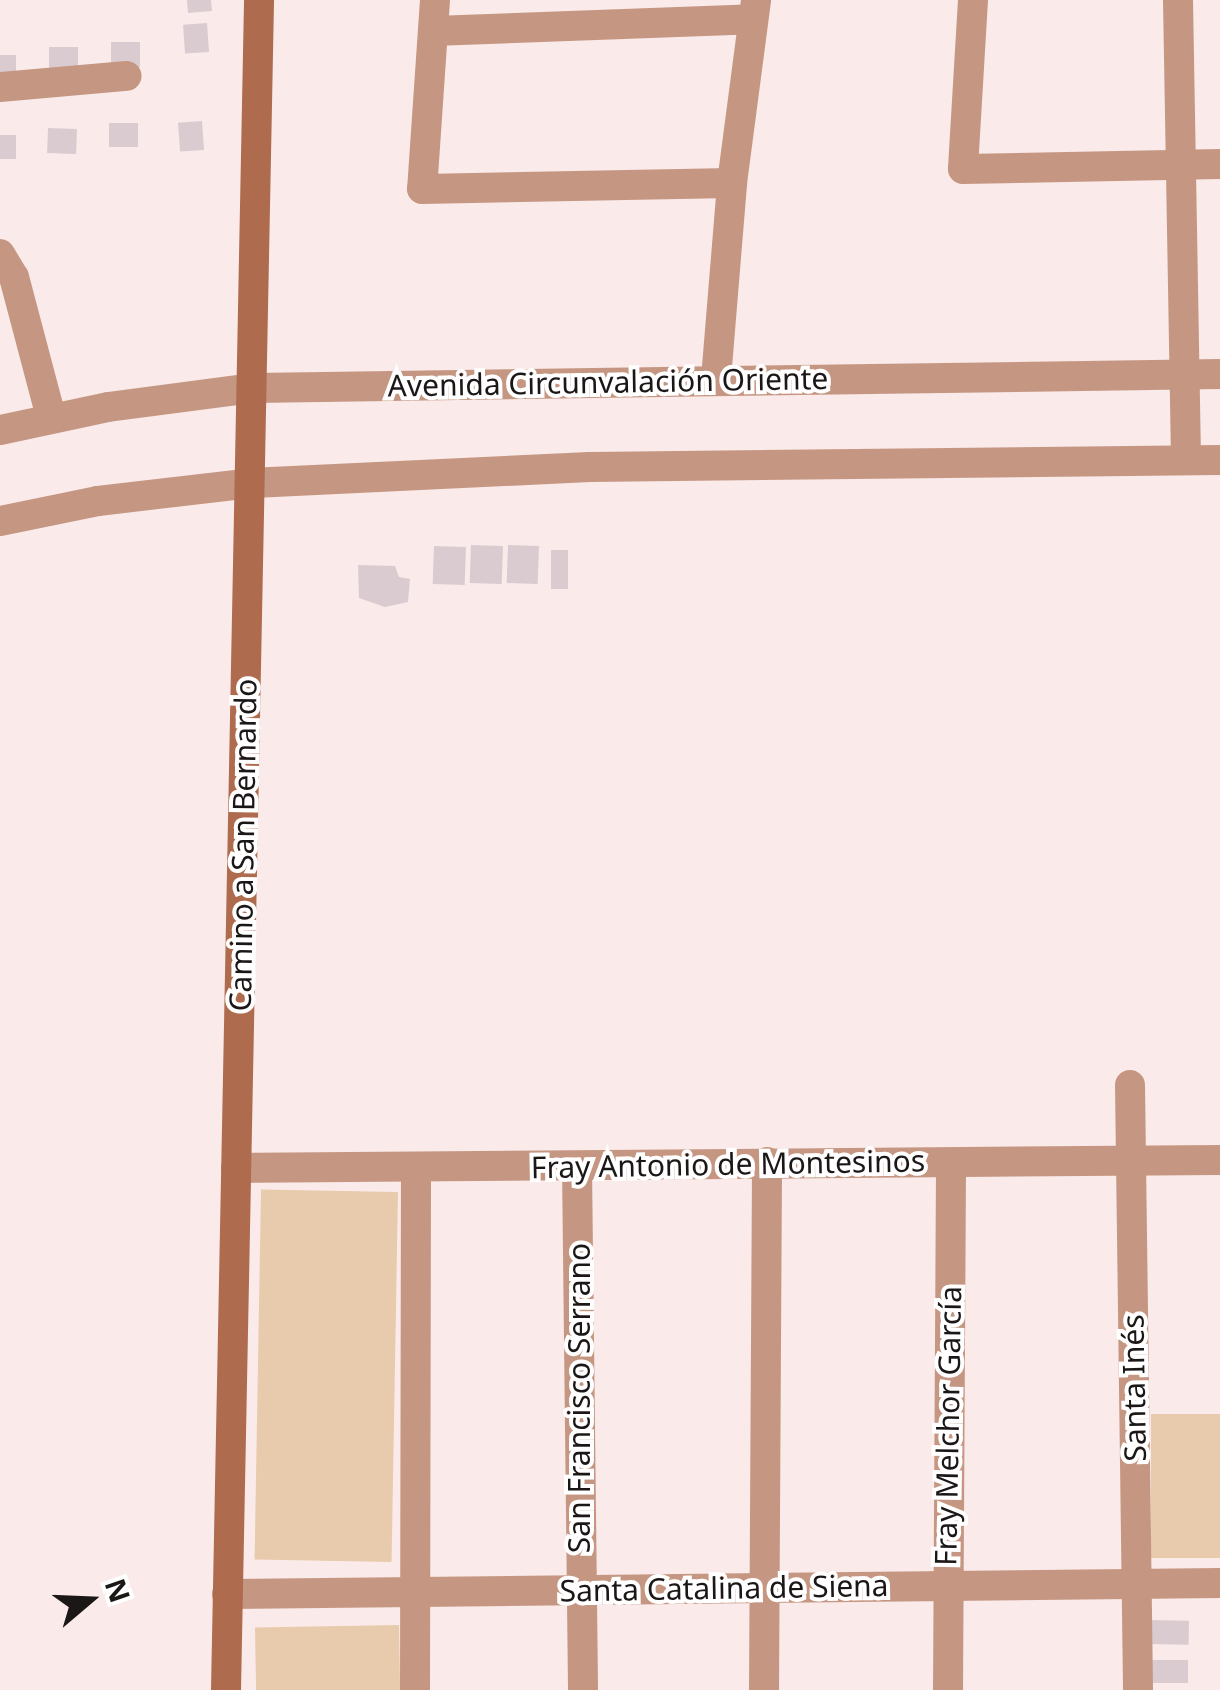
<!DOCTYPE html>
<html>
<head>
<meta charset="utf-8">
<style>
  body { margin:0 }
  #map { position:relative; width:1220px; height:1690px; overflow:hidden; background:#faeaea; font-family:"Noto Sans",sans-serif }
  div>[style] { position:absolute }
  .green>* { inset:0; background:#e8cbac; transform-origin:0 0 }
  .building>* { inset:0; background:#d9cbd0; transform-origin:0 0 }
  .street>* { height:30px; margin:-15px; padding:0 15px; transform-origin:15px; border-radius:15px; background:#c59782 }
  .secondary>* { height:30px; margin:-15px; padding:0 15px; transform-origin:15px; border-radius:15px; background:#ae6b4d }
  span { translate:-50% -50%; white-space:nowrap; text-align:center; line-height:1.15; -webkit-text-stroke:8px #fff; paint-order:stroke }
  .street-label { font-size:30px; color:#1c1717 }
  .north { position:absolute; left:40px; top:1550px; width:100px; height:100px; -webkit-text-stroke:8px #fff; paint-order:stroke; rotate:71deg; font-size:28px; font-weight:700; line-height:40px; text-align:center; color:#1c1717 }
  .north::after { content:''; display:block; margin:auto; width:35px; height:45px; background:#1c1717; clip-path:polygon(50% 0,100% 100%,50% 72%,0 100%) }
</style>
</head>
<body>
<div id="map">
  <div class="green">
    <i style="left:398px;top:1192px;width:370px;height:137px;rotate:91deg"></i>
    <i style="left:1220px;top:1414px;width:144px;height:69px;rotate:90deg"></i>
    <i style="left:399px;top:1625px;width:65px;height:144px;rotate:89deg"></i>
  </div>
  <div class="building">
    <i style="clip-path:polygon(187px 0,211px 0,212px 11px,188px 13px)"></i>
    <i style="left:207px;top:23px;width:29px;height:24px;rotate:86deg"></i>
    <i style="left:111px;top:42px;width:29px;height:25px"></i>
    <i style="left:49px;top:47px;width:29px;height:24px"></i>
    <i style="left:0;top:55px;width:16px;height:24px"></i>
    <i style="left:202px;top:121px;width:29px;height:24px;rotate:86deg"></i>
    <i style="left:109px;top:123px;width:29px;height:24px"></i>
    <i style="left:48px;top:128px;width:29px;height:25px;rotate:2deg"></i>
    <i style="left:0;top:135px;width:16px;height:24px"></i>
    <i style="left:471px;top:545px;width:32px;height:38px;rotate:2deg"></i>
    <i style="left:508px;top:545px;width:31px;height:38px;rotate:2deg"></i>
    <i style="left:434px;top:546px;width:32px;height:38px;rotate:2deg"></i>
    <i style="left:551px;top:550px;width:17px;height:39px"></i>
    <i style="clip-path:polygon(358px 565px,395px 566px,399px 577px,410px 579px,408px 602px,385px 607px,359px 598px)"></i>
    <i style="left:1147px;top:1620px;width:42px;height:24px;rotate:1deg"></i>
    <i style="left:1146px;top:1660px;width:42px;height:23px"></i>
  </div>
  <div class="street">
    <i style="left:435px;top:0;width:189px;rotate:93.9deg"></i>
    <i style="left:422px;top:189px;width:310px;rotate:-1.1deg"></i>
    <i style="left:973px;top:0;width:169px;rotate:93.4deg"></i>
    <i style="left:963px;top:169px;width:257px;rotate:-1.1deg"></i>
    <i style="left:1178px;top:0;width:460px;rotate:89deg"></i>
    <i style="left:433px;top:31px;width:320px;rotate:-2.1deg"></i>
    <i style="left:0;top:87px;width:127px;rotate:-5deg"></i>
    <i style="left:0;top:254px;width:27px;rotate:59deg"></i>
    <i style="left:14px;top:277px;width:145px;rotate:75.2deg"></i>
    <i style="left:716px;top:379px;width:197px;rotate:-85.3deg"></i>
    <i style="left:732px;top:183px;width:185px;rotate:-82.5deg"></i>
    <i style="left:0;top:430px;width:110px;rotate:-12deg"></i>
    <i style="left:108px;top:407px;width:145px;rotate:-7.5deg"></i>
    <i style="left:252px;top:388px;width:968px;rotate:-0.83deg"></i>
    <i style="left:0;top:521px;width:100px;rotate:-11.5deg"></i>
    <i style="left:98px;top:501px;width:154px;rotate:-6.7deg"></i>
    <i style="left:251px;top:483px;width:339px;rotate:-2.7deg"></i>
    <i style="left:590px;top:467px;width:630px;rotate:-0.64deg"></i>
    <i style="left:1130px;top:1085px;width:605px;rotate:89.24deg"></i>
    <i style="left:577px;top:1166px;width:524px;rotate:89.34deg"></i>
    <i style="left:236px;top:1168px;width:984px;rotate:-0.47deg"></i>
    <i style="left:227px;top:1594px;width:993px;rotate:-0.63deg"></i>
    <i style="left:415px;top:1690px;width:523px;rotate:-89.89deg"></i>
    <i style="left:764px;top:1690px;width:528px;rotate:-89.67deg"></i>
    <i style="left:948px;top:1690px;width:527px;rotate:-89.67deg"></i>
  </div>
  <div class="secondary">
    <i style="left:226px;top:1690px;width:1690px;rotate:-88.88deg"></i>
  </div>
  <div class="street-label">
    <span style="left:608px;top:382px;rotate:-1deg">Avenida Circunvalación Oriente</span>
    <span style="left:243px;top:845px;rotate:-89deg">Camino a San Bernardo</span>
    <span style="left:728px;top:1164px;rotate:-1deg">Fray Antonio de Montesinos</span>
    <span style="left:1134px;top:1388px;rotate:-91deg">Santa Inés</span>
    <span style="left:579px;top:1398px;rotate:-90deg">San Francisco Serrano</span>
    <span style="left:948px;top:1426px;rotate:-89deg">Fray Melchor García</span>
    <span style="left:724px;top:1588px;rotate:-1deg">Santa Catalina de Siena</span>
  </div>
  <div class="north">N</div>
</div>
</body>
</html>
